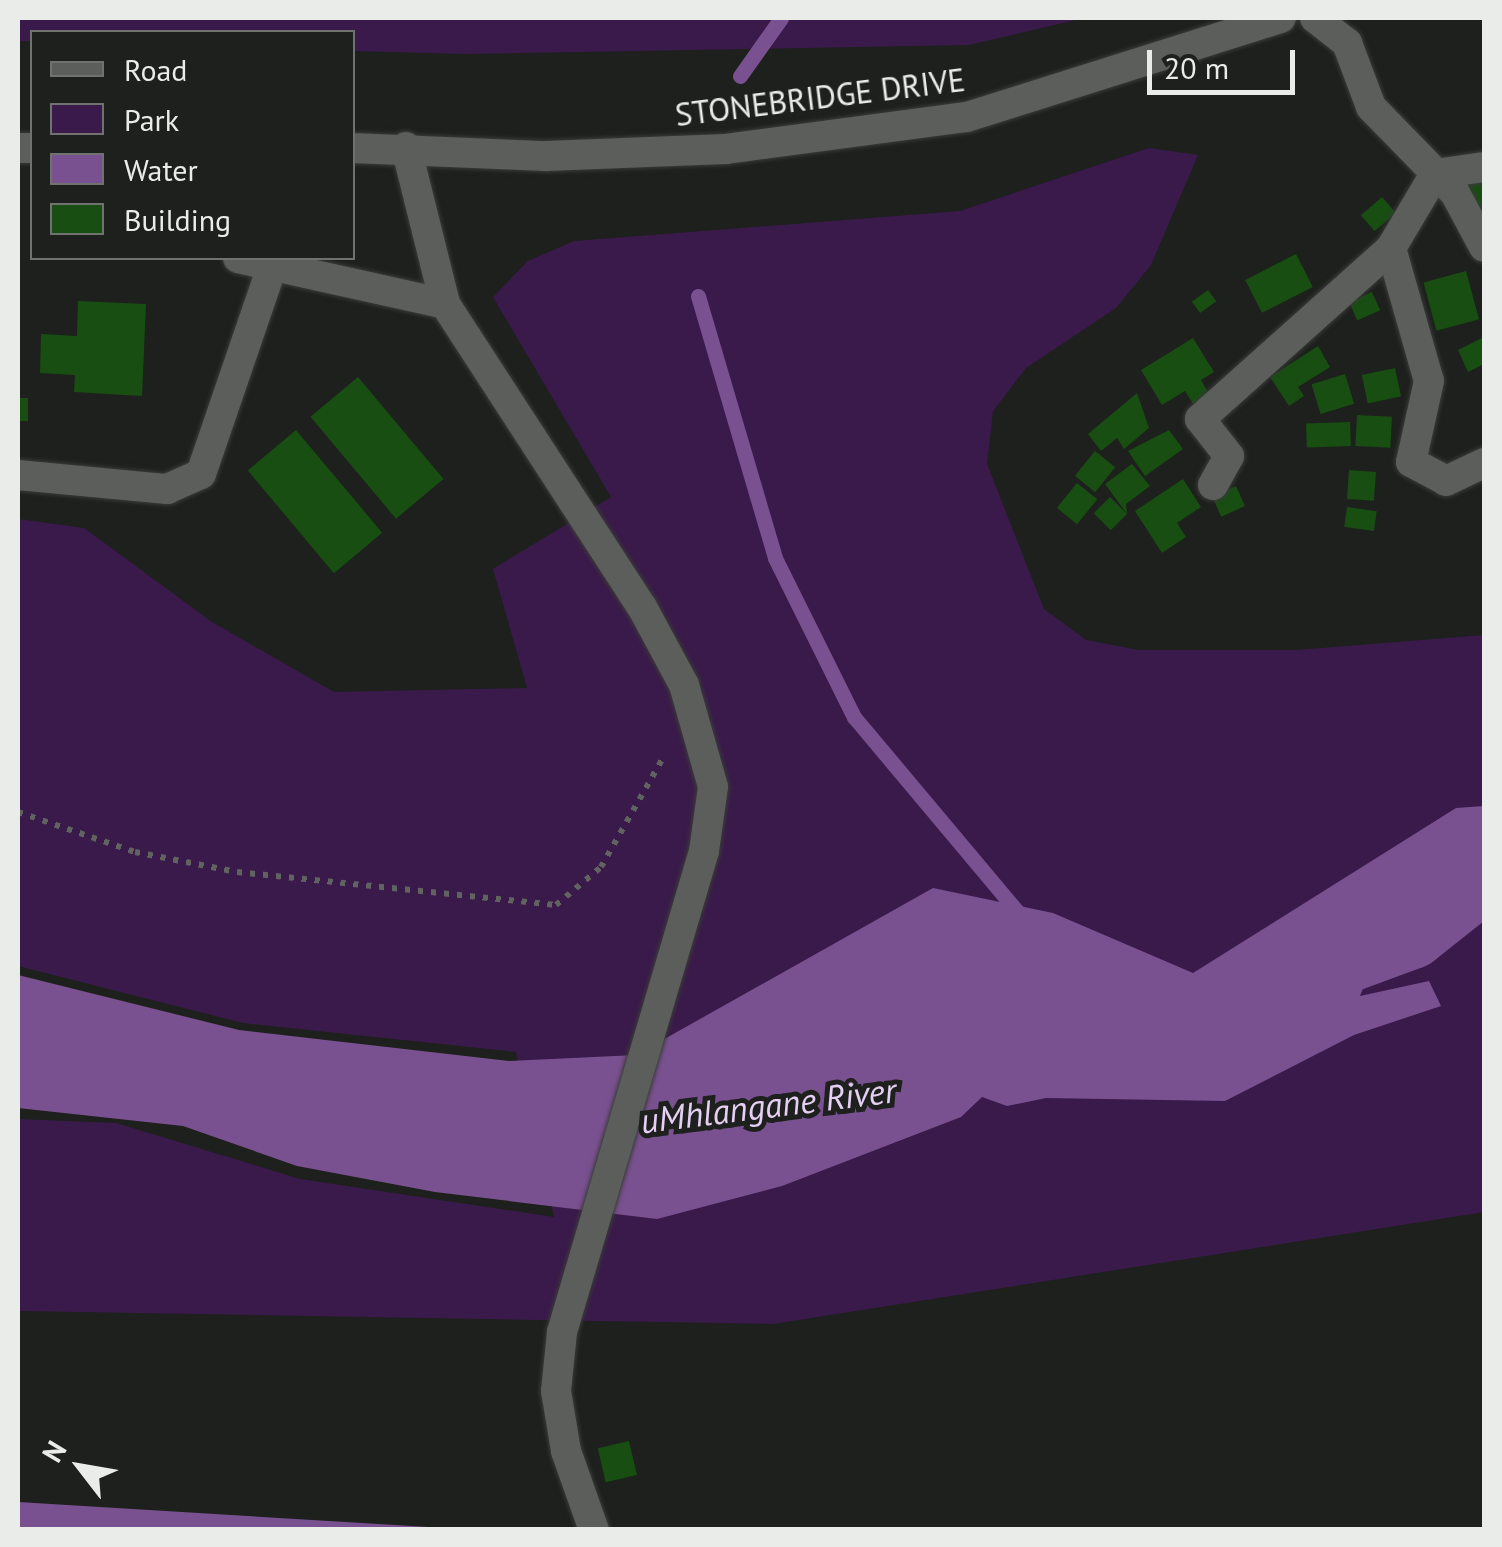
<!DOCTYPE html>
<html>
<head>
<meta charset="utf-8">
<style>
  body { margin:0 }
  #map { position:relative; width:1502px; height:1547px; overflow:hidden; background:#1d201c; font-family:"PT Sans",sans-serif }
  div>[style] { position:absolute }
  .green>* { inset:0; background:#3a1a4a }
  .water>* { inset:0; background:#7a5190 }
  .stream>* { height:15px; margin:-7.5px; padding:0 7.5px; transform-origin:7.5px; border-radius:7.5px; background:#7a5190 }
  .river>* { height:88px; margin:-44px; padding:0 44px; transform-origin:44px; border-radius:44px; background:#7a5190 }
  .building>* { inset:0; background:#184e12; transform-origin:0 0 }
  .path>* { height:6px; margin-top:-3px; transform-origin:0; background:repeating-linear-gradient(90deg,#60635f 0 5px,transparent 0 13px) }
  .roads { filter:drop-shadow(0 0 2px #393b39) drop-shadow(0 0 2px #393b39) }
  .minor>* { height:30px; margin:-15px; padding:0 15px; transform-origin:15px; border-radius:15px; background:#5b5e5b }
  span { translate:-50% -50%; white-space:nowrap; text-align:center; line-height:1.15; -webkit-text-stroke:10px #1d201c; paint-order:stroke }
  .street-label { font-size:32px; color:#eaece9 }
  .water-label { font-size:35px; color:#e5cff3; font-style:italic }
  .frame { position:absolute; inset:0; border:20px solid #eaece9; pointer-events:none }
  .legend { position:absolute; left:30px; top:30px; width:325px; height:230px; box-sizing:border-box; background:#1d201c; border:2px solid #6f726e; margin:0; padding:12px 18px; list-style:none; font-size:30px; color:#eaece9 }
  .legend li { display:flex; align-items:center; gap:20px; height:50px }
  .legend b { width:50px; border:2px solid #6f726e }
  .north { position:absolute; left:30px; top:1417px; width:100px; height:100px; -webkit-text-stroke:8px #1d201c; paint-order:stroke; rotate:301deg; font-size:28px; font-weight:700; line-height:40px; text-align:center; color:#eaece9 }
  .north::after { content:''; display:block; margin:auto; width:35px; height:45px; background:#eaece9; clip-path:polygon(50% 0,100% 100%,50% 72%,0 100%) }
  .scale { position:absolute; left:1147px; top:50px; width:148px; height:45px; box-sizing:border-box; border:5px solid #eaece9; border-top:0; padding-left:12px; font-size:30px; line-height:35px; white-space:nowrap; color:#eaece9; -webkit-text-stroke:8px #1d201c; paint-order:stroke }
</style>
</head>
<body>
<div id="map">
  <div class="green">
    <i style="clip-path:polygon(18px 18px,1084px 18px,969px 45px,465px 54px,353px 51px,352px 32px,32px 32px,32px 41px,18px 41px)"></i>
    <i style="clip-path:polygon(1149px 148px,1198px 155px,1151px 265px,1116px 308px,1026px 368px,993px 411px,987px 464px,1044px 609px,1086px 640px,1139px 650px,1296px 650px,1484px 635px,1484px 1212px,773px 1324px,18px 1311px,18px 1119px,116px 1123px,300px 1179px,554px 1217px,516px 1052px,243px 1023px,18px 966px,18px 519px,84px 528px,212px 622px,334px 692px,527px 688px,493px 569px,611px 497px,493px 297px,528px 261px,574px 241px,960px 211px)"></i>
  </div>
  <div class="water">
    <i style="clip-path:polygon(1484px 806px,1484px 866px,1447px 883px,1378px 949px,1360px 996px,1429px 981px,1441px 1006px,1354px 1035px,1225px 1101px,1046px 1098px,1007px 1106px,982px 1097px,961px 1117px,782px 1186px,657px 1219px,435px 1192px,297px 1166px,183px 1126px,18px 1108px,18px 975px,239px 1030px,509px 1061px,636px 1055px,933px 888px,1053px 913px,1193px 973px,1456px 808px)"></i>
    <i style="clip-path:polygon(18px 1502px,461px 1529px,18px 1529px)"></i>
  </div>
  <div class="stream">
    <i style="left:740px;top:76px;width:71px;rotate:-54.7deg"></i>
    <i style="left:698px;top:296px;width:273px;rotate:73.6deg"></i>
    <i style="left:775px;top:558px;width:178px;rotate:63.6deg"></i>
    <i style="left:854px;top:717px;width:261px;rotate:50deg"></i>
  </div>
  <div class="river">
    <i style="left:1288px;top:970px;width:127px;rotate:-20.3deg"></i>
    <i style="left:1407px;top:926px;width:98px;rotate:-38.4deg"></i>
  </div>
  <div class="building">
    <i style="clip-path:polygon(1483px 178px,1484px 182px,1484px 232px,1461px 188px)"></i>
    <i style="left:1382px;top:197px;width:21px;height:28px;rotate:49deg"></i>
    <i style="left:1296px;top:254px;width:37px;height:57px;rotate:63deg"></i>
    <i style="left:1466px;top:271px;width:50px;height:44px;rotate:75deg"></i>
    <i style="left:1208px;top:290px;width:14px;height:20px;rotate:54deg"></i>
    <i style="left:1372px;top:292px;width:20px;height:25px;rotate:66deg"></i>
    <i style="clip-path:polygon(78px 301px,146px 304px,142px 396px,74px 392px,75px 375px,40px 373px,41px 334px,77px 336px)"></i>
    <i style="clip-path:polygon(1484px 337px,1484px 364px,1468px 372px,1458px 350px)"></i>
    <i style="clip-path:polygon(1193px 338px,1214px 372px,1201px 380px,1209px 394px,1193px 404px,1185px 391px,1162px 405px,1141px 370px)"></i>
    <i style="clip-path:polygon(1318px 346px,1330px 367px,1298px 387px,1304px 396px,1289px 406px,1270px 377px)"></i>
    <i style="left:1395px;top:368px;width:29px;height:34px;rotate:78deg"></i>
    <i style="left:1345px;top:374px;width:31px;height:35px;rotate:73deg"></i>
    <i style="left:358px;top:377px;width:133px;height:62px;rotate:50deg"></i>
    <i style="clip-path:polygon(1137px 393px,1149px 428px,1124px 449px,1117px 438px,1101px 451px,1088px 434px)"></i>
    <i style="left:28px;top:398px;width:23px;height:10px;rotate:90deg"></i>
    <i style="left:1357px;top:415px;width:35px;height:31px;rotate:3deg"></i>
    <i style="left:1350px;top:422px;width:24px;height:44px;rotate:88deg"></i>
    <i style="left:296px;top:430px;width:134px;height:63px;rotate:50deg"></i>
    <i style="clip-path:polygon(1169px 430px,1183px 449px,1145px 476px,1128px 451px)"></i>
    <i style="left:1095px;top:451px;width:26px;height:32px;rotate:39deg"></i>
    <i style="clip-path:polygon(1132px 464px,1150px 486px,1126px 504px,1127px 514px,1105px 484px)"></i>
    <i style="left:1349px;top:470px;width:27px;height:29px;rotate:4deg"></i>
    <i style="clip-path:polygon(1183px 479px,1201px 507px,1177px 523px,1186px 537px,1162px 553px,1135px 511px)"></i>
    <i style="left:1077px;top:483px;width:26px;height:32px;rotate:39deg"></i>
    <i style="left:1236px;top:486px;width:22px;height:26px;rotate:66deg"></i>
    <i style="left:1110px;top:497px;width:24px;height:23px;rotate:45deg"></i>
    <i style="left:1347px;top:507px;width:30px;height:20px;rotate:8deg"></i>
    <i style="left:629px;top:1441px;width:35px;height:32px;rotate:77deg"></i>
  </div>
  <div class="path">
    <i style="left:18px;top:812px;width:124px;rotate:18.9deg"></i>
    <i style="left:135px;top:852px;width:104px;rotate:11.1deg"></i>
    <i style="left:237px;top:872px;width:321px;rotate:5.9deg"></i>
    <i style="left:556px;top:905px;width:59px;rotate:-40.2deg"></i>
    <i style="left:601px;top:867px;width:125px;rotate:-60.4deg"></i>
  </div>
  <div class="roads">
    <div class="minor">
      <i style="left:1315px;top:18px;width:41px;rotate:38deg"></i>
      <i style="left:1347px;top:43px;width:68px;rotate:69.4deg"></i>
      <i style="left:1371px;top:107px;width:120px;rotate:45.7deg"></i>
      <i style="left:1455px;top:193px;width:61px;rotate:61.8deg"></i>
      <i style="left:406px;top:147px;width:162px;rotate:76deg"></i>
      <i style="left:445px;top:304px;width:361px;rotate:57deg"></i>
      <i style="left:642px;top:607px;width:89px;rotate:61.7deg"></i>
      <i style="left:684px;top:685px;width:106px;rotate:74.1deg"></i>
      <i style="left:713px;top:787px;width:65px;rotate:98deg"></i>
      <i style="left:704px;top:851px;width:502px;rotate:106.45deg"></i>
      <i style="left:562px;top:1332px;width:59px;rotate:95.8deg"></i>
      <i style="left:556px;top:1391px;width:61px;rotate:80.5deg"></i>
      <i style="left:566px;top:1451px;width:84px;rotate:70.5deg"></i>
      <i style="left:18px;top:148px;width:14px"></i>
      <i style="left:352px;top:148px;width:194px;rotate:2.4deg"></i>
      <i style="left:546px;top:156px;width:180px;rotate:-2.2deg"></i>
      <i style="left:726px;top:149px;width:243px;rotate:-7.6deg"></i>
      <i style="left:967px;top:117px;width:329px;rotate:-17.5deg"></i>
      <i style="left:1391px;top:248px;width:138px;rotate:74.1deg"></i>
      <i style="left:1429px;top:381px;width:83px;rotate:102.5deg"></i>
      <i style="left:1411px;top:462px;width:40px;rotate:28deg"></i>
      <i style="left:1446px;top:481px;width:42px;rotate:-25.3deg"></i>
      <i style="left:238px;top:258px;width:212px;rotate:12.5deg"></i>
      <i style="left:18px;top:475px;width:150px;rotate:5.4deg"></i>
      <i style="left:167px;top:489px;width:37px;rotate:-24deg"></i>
      <i style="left:201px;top:474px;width:217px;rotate:-71.1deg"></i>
      <i style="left:1213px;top:485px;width:33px;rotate:-61deg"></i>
      <i style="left:1229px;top:456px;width:47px;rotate:-128.1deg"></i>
      <i style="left:1200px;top:419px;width:256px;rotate:-41.8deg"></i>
      <i style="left:1391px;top:248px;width:86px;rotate:-59.3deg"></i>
      <i style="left:1435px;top:174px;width:49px;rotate:-8.1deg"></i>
    </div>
  </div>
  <div class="street-label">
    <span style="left:820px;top:97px;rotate:-7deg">STONEBRIDGE DRIVE</span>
  </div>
  <div class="water-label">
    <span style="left:768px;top:1105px;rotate:-7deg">uMhlangane River</span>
  </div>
  <div class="frame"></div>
  <ul class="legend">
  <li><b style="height:12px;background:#5b5e5b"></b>Road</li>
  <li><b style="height:28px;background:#3a1a4a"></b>Park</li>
  <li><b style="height:28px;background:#7a5190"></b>Water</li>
  <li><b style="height:28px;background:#184e12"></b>Building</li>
  </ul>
  <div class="north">N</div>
  <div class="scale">20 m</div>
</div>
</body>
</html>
